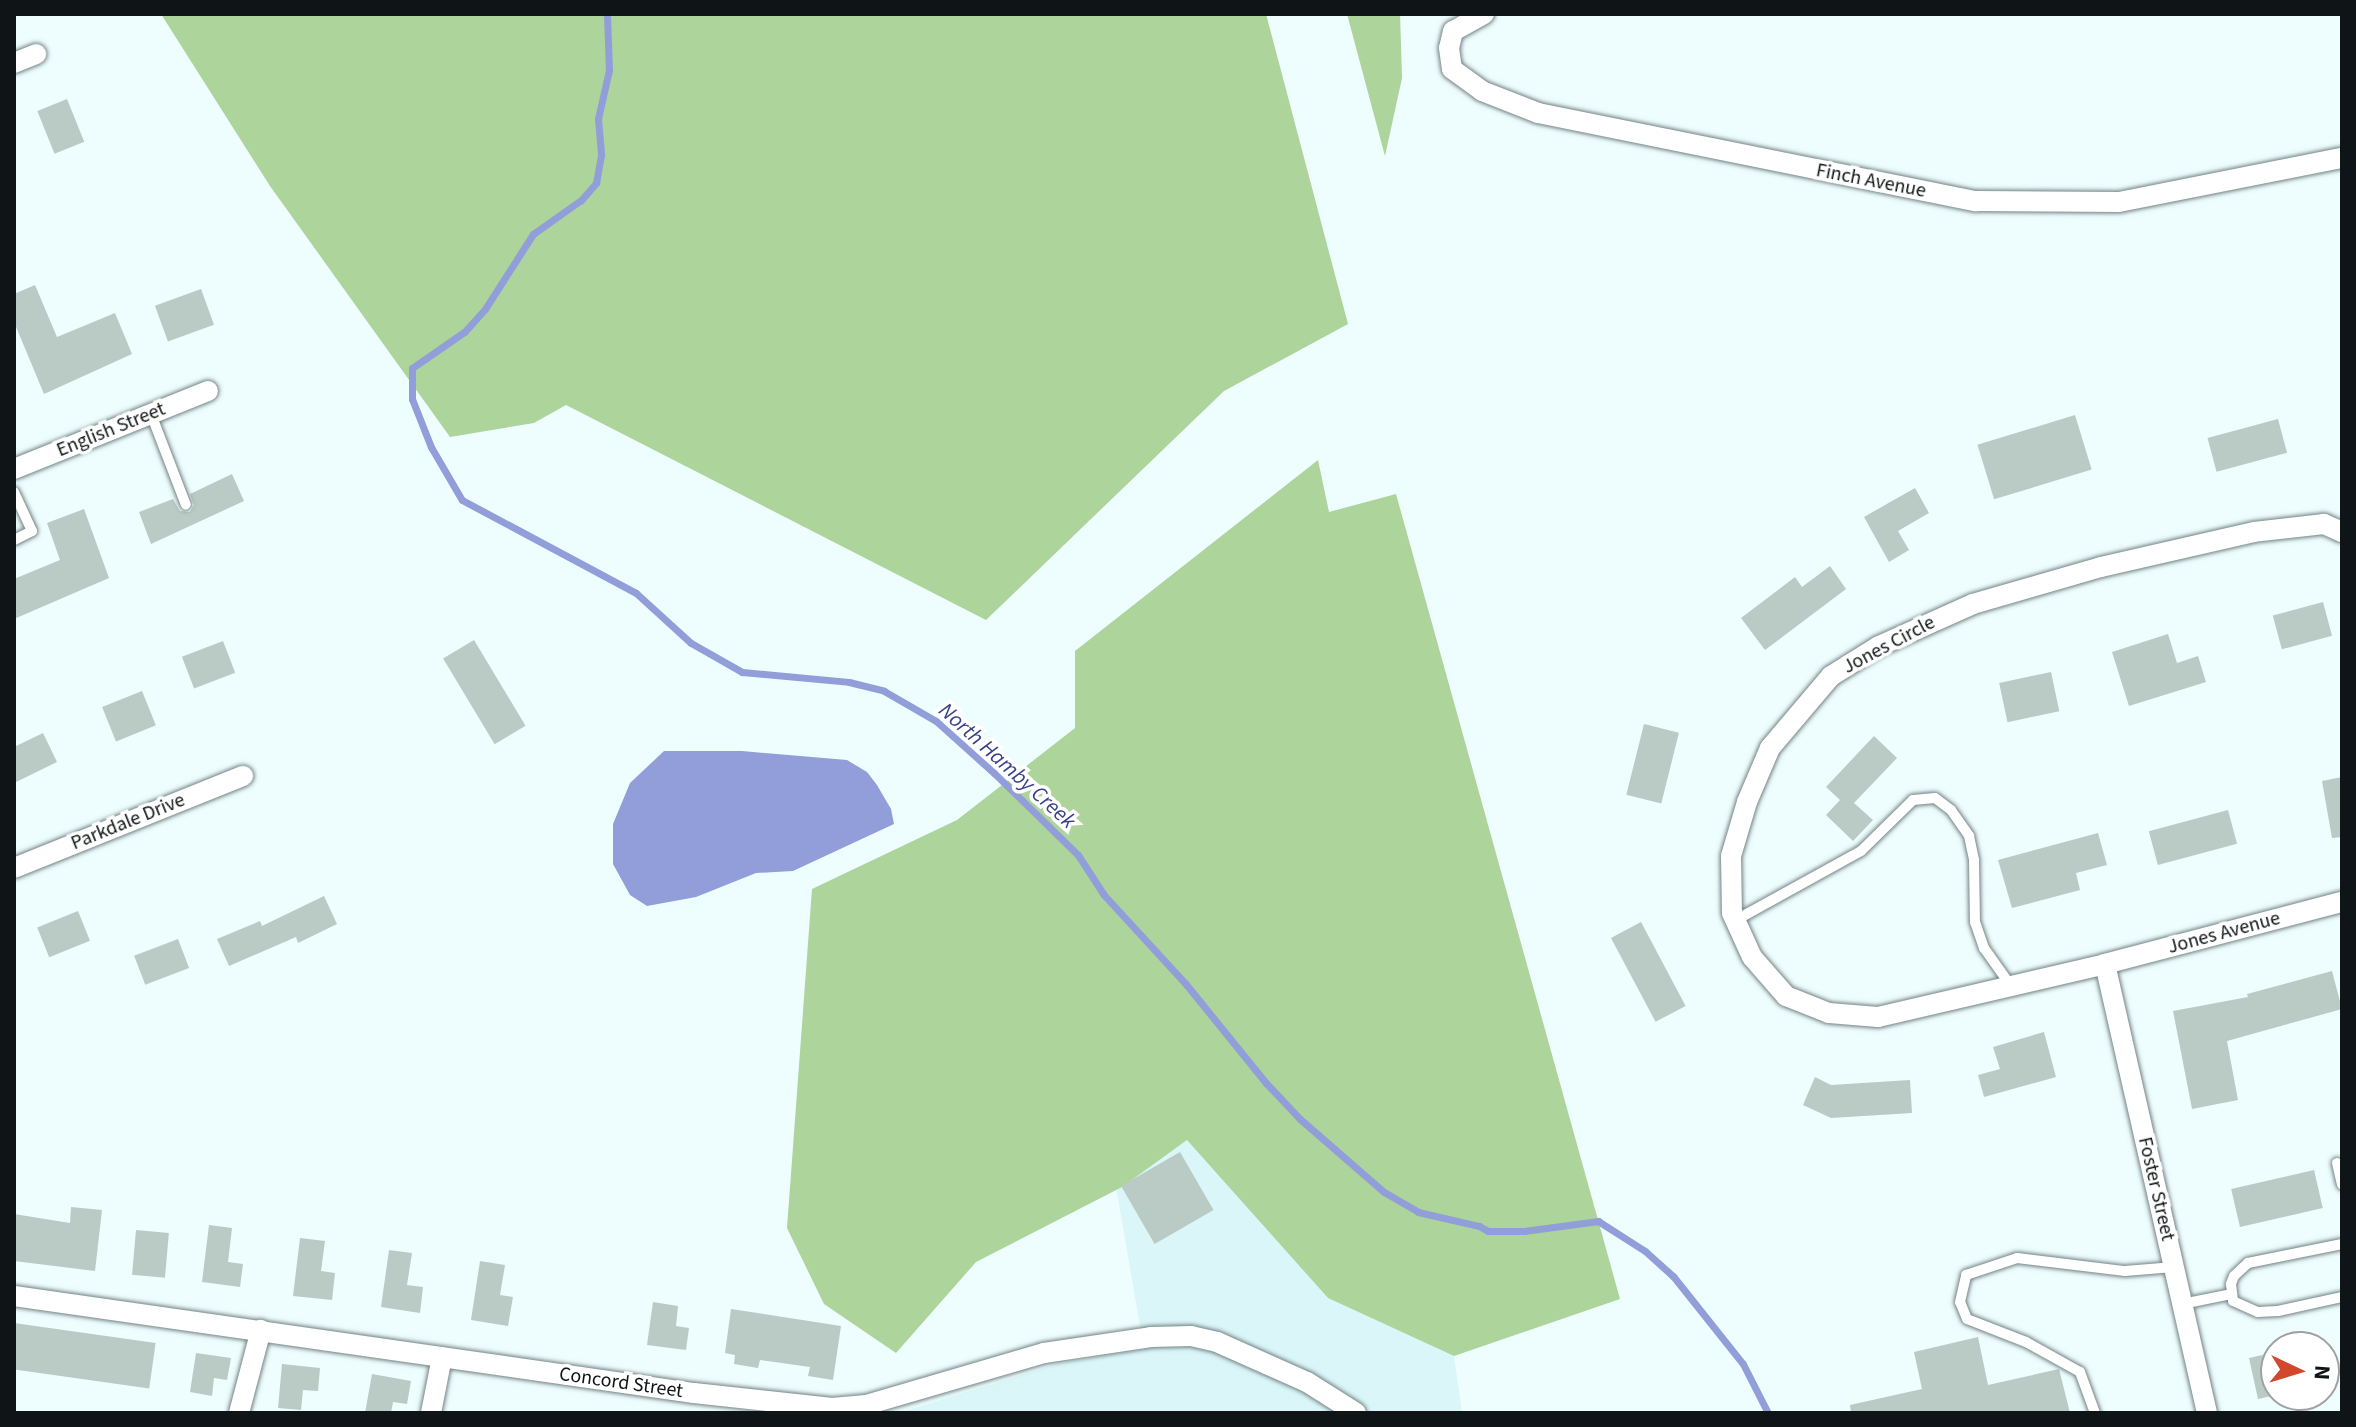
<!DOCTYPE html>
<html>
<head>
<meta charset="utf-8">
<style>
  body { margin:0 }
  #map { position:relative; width:2356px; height:1427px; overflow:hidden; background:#eefdfe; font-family:"Source Sans 3",sans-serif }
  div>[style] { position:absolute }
  .built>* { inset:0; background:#daf6f9 }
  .forest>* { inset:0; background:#acd49b }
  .water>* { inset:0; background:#919ed9 }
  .stream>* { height:7px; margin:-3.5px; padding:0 3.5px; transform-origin:3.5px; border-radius:3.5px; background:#919ed9 }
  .building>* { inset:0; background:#bacac4; transform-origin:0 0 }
  .roads { filter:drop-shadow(0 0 2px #738385) drop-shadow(0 0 2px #738385) }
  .lane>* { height:10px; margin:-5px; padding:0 5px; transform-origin:5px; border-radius:5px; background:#fff }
  .street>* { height:20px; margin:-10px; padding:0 10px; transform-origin:10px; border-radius:10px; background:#fff }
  span { translate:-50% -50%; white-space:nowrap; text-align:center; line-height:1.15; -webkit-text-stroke:7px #fff; paint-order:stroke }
  .street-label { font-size:20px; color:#0f1516 }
  .water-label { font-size:22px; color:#384188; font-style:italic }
  .frame { position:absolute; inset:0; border:16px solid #0f1516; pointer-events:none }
  .north { position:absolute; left:2260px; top:1331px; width:80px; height:80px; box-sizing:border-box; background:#fff; border:2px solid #9fa1a2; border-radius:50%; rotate:94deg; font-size:22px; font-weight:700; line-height:32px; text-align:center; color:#0f1516 }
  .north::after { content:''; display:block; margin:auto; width:28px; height:36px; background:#d3472d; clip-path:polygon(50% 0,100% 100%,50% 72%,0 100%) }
</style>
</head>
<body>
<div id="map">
  <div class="built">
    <i style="clip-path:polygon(1188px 1140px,1328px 1298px,1454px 1356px,1462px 1413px,899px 1413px,1057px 1364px,1144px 1349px,1116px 1187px)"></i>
  </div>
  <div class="forest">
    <i style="clip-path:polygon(161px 14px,1266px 14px,1348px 324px,1224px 391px,986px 620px,566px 405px,534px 423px,450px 437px,270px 186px)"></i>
    <i style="clip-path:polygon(1347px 14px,1400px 14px,1402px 78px,1385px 156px)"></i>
    <i style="clip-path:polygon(1318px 460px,1329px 512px,1396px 494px,1620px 1299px,1454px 1356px,1328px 1298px,1187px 1140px,1122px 1187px,976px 1262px,896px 1353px,824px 1304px,787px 1228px,812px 889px,957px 820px,1075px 728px,1075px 651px)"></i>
  </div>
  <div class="water">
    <i style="clip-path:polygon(664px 751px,742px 751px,847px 760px,867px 772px,877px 785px,891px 809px,894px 824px,793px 871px,756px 873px,696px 897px,647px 906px,630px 895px,613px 864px,613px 824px,630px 783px)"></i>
  </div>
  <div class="stream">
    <i style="left:607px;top:14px;width:56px;rotate:88deg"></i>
    <i style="left:609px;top:70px;width:50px;rotate:102.7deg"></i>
    <i style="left:598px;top:119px;width:36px;rotate:85deg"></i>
    <i style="left:601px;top:155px;width:28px;rotate:100deg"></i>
    <i style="left:596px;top:183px;width:23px;rotate:131deg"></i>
    <i style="left:581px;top:200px;width:59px;rotate:144.7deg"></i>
    <i style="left:533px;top:234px;width:89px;rotate:122.6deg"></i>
    <i style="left:485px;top:309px;width:31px;rotate:132deg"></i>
    <i style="left:464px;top:332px;width:63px;rotate:145.3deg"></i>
    <i style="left:412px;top:368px;width:31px;rotate:90deg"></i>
    <i style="left:412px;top:399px;width:52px;rotate:68.4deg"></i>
    <i style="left:431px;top:447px;width:61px;rotate:59.7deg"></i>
    <i style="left:462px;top:500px;width:197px;rotate:28.1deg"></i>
    <i style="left:636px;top:593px;width:74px;rotate:42.3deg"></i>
    <i style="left:691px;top:643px;width:59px;rotate:29.6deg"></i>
    <i style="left:742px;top:672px;width:107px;rotate:5.3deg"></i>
    <i style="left:849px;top:682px;width:36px;rotate:14deg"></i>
    <i style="left:884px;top:691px;width:60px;rotate:30deg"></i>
    <i style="left:936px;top:721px;width:78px;rotate:41.9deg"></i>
    <i style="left:994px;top:773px;width:117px;rotate:44.3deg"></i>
    <i style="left:1078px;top:855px;width:48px;rotate:57deg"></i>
    <i style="left:1104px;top:895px;width:120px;rotate:47.4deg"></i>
    <i style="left:1185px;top:983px;width:129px;rotate:51deg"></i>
    <i style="left:1266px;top:1083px;width:50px;rotate:46.6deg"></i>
    <i style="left:1300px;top:1119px;width:111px;rotate:41deg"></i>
    <i style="left:1384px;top:1192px;width:39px;rotate:30deg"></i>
    <i style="left:1418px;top:1212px;width:63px;rotate:12.9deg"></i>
    <i style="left:1479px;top:1226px;width:10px;rotate:29deg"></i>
    <i style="left:1488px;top:1231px;width:36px"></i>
    <i style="left:1524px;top:1231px;width:75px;rotate:-7.7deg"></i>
    <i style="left:1598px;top:1221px;width:56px;rotate:32.6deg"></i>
    <i style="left:1645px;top:1251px;width:38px;rotate:42deg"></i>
    <i style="left:1673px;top:1276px;width:112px;rotate:51.5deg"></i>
    <i style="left:1743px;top:1364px;width:55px;rotate:63deg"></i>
  </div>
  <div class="building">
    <i style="left:67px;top:99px;width:46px;height:32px;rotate:68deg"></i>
    <i style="clip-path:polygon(35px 285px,57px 337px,115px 313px,132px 354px,44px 394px,14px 322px,14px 294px)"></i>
    <i style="left:201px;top:289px;width:38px;height:49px;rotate:70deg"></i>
    <i style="left:2075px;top:415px;width:57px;height:102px;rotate:73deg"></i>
    <i style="left:2278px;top:419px;width:35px;height:73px;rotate:75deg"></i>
    <i style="clip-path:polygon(232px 474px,244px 501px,151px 544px,139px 512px,173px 499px,180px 511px,190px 512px,194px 505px,190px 494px)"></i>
    <i style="clip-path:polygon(1915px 488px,1929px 513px,1898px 531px,1909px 550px,1889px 562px,1864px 517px)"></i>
    <i style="clip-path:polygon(84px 509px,109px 578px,14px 619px,14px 579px,60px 560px,47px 523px)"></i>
    <i style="clip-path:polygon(1830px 566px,1846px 589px,1765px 650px,1741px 618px,1795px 577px,1802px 587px)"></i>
    <i style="left:2323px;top:602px;width:35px;height:52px;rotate:75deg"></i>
    <i style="clip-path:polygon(2168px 634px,2177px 663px,2198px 656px,2206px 682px,2129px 706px,2112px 652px)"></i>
    <i style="left:474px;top:640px;width:100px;height:36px;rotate:59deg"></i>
    <i style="left:223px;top:641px;width:34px;height:44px;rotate:69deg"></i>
    <i style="left:2051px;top:672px;width:40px;height:53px;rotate:78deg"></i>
    <i style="left:142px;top:691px;width:37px;height:43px;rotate:68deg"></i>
    <i style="left:1644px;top:724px;width:36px;height:73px;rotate:14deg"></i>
    <i style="clip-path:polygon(43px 733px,57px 762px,14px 783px,14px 747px)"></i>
    <i style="clip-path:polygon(1874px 736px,1897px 758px,1854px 803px,1873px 820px,1853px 841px,1826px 815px,1840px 800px,1826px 787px)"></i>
    <i style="clip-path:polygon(2342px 777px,2342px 837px,2332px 838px,2322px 781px)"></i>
    <i style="left:2228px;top:810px;width:35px;height:82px;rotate:75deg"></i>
    <i style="clip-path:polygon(2098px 833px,2107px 865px,2076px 873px,2080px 890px,2012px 908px,1998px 860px)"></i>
    <i style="clip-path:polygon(324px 896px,337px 924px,298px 943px,296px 937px,229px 966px,217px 939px,260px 921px,262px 926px)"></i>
    <i style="left:78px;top:911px;width:32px;height:44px;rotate:68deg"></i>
    <i style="left:1641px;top:922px;width:95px;height:34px;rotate:62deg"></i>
    <i style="left:178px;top:939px;width:31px;height:47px;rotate:69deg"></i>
    <i style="clip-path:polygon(2332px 971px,2342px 1009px,2227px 1041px,2238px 1100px,2192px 1109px,2173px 1011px,2248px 997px,2247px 994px)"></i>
    <i style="clip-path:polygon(2044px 1032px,2056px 1077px,1984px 1097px,1978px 1075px,2000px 1069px,1993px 1047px)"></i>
    <i style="clip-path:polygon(1815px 1077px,1831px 1085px,1910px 1080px,1912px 1113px,1831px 1118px,1803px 1105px)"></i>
    <i style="left:1180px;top:1152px;width:67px;height:68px;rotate:60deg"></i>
    <i style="left:2314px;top:1170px;width:39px;height:85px;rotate:77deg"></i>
    <i style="clip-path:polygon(71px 1207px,102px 1210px,95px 1271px,14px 1261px,14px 1214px,70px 1223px)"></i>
    <i style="clip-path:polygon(209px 1225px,232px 1228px,228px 1262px,243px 1264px,240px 1287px,202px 1282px)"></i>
    <i style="left:136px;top:1230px;width:33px;height:45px;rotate:5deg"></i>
    <i style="clip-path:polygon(300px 1238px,325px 1241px,321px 1271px,335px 1273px,332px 1300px,293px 1296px)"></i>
    <i style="clip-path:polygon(389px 1250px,412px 1253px,407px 1285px,423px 1287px,420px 1313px,381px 1307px)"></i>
    <i style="clip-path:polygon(480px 1261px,505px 1265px,500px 1295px,513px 1297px,508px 1326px,471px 1320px)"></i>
    <i style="clip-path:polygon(653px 1302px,678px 1306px,676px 1326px,689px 1328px,686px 1350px,647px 1345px)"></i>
    <i style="clip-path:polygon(731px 1309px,841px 1326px,833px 1380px,808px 1376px,810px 1367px,760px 1360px,758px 1368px,734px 1364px,735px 1355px,725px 1353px)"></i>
    <i style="left:14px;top:1323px;width:143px;height:46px;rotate:8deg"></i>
    <i style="clip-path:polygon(1978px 1337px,1988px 1385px,2059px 1369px,2070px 1413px,1851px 1413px,1850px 1405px,1922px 1389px,1914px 1352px)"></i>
    <i style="clip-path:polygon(2276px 1352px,2276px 1395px,2258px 1399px,2249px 1358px)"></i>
    <i style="clip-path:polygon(196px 1353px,231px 1358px,227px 1380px,214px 1378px,212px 1396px,190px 1392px)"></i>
    <i style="clip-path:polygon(282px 1364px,320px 1368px,318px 1391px,303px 1390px,301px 1410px,278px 1408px)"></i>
    <i style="clip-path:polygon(372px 1374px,411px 1381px,407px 1404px,393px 1402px,391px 1413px,365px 1413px)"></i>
  </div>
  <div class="roads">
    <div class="lane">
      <i style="left:151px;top:414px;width:97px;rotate:69deg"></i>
      <i style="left:14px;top:492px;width:43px;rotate:65.2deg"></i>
      <i style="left:32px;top:531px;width:20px;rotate:153deg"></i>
      <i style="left:1736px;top:920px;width:143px;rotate:-28.9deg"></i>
      <i style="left:1861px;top:851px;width:73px;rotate:-44.4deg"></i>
      <i style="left:1913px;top:800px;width:22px;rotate:-5deg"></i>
      <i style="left:1935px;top:798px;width:20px;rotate:37deg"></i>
      <i style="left:1951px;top:810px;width:32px;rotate:55deg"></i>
      <i style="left:1969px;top:836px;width:25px;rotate:78deg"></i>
      <i style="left:1974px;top:860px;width:62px;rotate:89.1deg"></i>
      <i style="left:1975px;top:922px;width:28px;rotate:71deg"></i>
      <i style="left:1984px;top:948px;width:47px;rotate:54.6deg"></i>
      <i style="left:2337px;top:1163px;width:22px;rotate:77deg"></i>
      <i style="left:2342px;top:1244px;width:96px;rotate:168.6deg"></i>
      <i style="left:2248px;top:1263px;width:19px;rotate:137deg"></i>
      <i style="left:2234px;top:1276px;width:9px;rotate:111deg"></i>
      <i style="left:2231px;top:1284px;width:17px;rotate:83deg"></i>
      <i style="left:2233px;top:1301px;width:27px;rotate:24deg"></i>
      <i style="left:2258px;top:1312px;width:20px;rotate:-3deg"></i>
      <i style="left:2278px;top:1311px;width:66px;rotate:-12.3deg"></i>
      <i style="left:2182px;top:1304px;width:50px;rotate:-11.5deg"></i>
      <i style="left:2095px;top:1413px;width:44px;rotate:-110.1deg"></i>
      <i style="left:2080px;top:1372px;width:62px;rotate:-150.9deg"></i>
      <i style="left:2026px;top:1342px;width:63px;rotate:-158.7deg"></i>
      <i style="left:1967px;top:1319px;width:18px;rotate:-112deg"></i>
      <i style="left:1960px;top:1302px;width:28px;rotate:-77deg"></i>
      <i style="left:1966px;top:1275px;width:54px;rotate:-18.4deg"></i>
      <i style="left:2017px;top:1258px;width:109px;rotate:6.9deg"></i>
      <i style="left:2125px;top:1271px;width:49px;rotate:-4.7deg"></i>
    </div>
    <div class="street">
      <i style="left:1484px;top:14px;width:35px;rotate:151deg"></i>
      <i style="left:1453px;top:31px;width:17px;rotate:103deg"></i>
      <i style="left:1449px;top:48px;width:21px;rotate:82deg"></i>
      <i style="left:1452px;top:69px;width:37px;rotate:36deg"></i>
      <i style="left:1482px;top:91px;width:60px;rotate:21.4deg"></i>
      <i style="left:1538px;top:113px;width:447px;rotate:11.4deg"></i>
      <i style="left:1976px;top:201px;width:143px;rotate:0.4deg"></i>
      <i style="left:2119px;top:202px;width:227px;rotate:-11.2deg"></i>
      <i style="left:14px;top:63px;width:24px;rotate:-22deg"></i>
      <i style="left:14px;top:469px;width:209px;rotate:-21.9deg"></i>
      <i style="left:2342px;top:532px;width:20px;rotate:-156deg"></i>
      <i style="left:2324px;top:524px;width:70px;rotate:173.5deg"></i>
      <i style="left:2254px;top:532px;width:157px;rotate:167.1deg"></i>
      <i style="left:2101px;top:567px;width:133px;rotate:163.9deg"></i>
      <i style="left:1973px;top:604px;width:103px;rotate:155.9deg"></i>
      <i style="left:1879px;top:646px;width:57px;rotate:148deg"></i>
      <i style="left:1831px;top:676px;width:94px;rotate:130.3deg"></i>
      <i style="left:1770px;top:748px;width:59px;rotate:113.1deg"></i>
      <i style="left:1747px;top:802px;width:56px;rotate:106.5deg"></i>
      <i style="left:1731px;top:856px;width:57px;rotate:89deg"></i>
      <i style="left:1732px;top:913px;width:48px;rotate:65.6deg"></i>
      <i style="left:1752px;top:957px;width:52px;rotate:48.9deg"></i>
      <i style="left:1786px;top:996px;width:46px;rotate:21.6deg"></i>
      <i style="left:1829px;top:1013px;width:49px;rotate:4.7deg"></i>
      <i style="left:1878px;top:1017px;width:233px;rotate:-13.1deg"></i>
      <i style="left:2105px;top:964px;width:245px;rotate:-14.7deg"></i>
      <i style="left:14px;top:868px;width:247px;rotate:-21.9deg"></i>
      <i style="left:2105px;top:964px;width:460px;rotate:77.2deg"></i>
      <i style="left:14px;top:1296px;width:687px;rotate:8.12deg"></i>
      <i style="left:694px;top:1393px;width:139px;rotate:6.2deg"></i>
      <i style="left:832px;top:1408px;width:34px;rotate:-5deg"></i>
      <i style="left:866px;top:1405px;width:185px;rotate:-16.3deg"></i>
      <i style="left:1044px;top:1353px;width:108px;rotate:-8.5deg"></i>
      <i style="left:1151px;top:1337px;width:40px;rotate:-1.4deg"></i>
      <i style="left:1191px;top:1336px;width:27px;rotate:13deg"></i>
      <i style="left:1217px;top:1342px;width:98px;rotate:24deg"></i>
      <i style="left:1307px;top:1382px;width:58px;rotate:32.3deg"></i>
      <i style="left:239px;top:1413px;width:86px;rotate:-75.2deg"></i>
      <i style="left:431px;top:1413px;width:57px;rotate:-78.9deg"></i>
    </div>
  </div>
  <div class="street-label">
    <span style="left:1871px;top:181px;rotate:11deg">Finch Avenue</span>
    <span style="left:111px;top:430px;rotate:-22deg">English Street</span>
    <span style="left:1889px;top:645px;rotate:-28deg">Jones Circle</span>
    <span style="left:128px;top:822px;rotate:-22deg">Parkdale Drive</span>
    <span style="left:2224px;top:933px;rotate:-15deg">Jones Avenue</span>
    <span style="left:2156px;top:1189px;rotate:77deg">Foster Street</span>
    <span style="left:621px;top:1383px;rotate:8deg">Concord Street</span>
  </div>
  <div class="water-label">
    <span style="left:1007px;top:766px;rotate:42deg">North Hamby Creek</span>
  </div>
  <div class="frame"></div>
  <div class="north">N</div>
</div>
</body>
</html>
